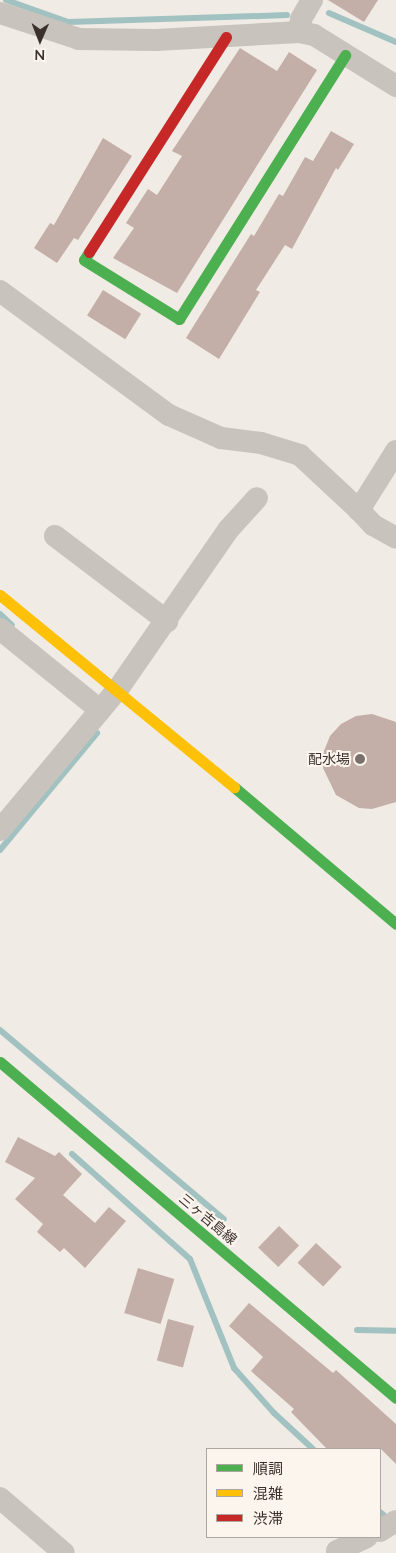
<!DOCTYPE html>
<html>
<head>
<meta charset="utf-8">
<style>
  body { margin:0 }
  #map { position:relative; width:396px; height:1553px; overflow:hidden; background:#f0ebe5; font-family:Lato,"Noto Sans JP",sans-serif }
  div>[style] { position:absolute }
  .stream>* { height:6px; margin:-3px; padding:0 3px; transform-origin:3px; border-radius:3px; background:#a1c2c1 }
  .building>* { inset:0; background:#c3afa7; transform-origin:0 0 }
  .street>* { height:22px; margin:-11px; padding:0 11px; transform-origin:11px; border-radius:11px; background:#c9c3be }
  .fast>* { height:11px; margin:-5.5px; padding:0 5.5px; transform-origin:5.5px; border-radius:5.5px; background:#4caf50 }
  .slow>* { height:11px; margin:-5.5px; padding:0 5.5px; transform-origin:5.5px; border-radius:5.5px; background:#ffc107 }
  .jam>* { height:11px; margin:-5.5px; padding:0 5.5px; transform-origin:5.5px; border-radius:5.5px; background:#c62828 }
  .dots>* { width:14px; height:14px; translate:-50% -50%; box-sizing:border-box; border:2px solid #fbf5ee; border-radius:50% }
  span { translate:-50% -50%; white-space:nowrap; text-align:center; line-height:1.15; -webkit-text-stroke:4px #fbf5ee; paint-order:stroke }
  .poi-label { font-size:14px; color:#3b302b }
  .right { translate:-100% -50%; text-align:right }
  .street-label { font-size:14px; color:#3b302b }
  .legend { position:absolute; left:206px; top:1448px; width:175px; height:90px; box-sizing:border-box; background:#fbf5ee; border:1px solid #aea6a0; margin:0; padding:6px 9px; list-style:none; font-size:15px; color:#3b302b }
  .legend li { display:flex; align-items:center; gap:10px; height:25px }
  .legend b { width:25px; border:1px solid #aea6a0 }
  .north { position:absolute; left:15px; top:15px; width:50px; height:50px; -webkit-text-stroke:4px #fbf5ee; paint-order:stroke; rotate:181deg; font-size:14px; font-weight:700; line-height:20px; text-align:center; color:#3b302b }
  .north::after { content:''; display:block; margin:auto; width:18px; height:22px; background:#3b302b; clip-path:polygon(50% 0,100% 100%,50% 72%,0 100%) }
</style>
</head>
<body>
<div id="map">
  <div class="stream">
    <i style="left:6px;top:0;width:66px;rotate:19.5deg"></i>
    <i style="left:68px;top:22px;width:219px;rotate:-1.8deg"></i>
    <i style="left:329px;top:13px;width:73px;rotate:23.4deg"></i>
    <i style="left:0;top:614px;width:16px;rotate:43deg"></i>
    <i style="left:0;top:850px;width:152px;rotate:-50.3deg"></i>
    <i style="left:0;top:1030px;width:293px;rotate:40.2deg"></i>
    <i style="left:72px;top:1154px;width:158px;rotate:41.7deg"></i>
    <i style="left:190px;top:1259px;width:118px;rotate:68deg"></i>
    <i style="left:234px;top:1368px;width:60px;rotate:48.4deg"></i>
    <i style="left:274px;top:1413px;width:53px;rotate:42.7deg"></i>
    <i style="left:357px;top:1330px;width:39px;rotate:1deg"></i>
    <i style="left:380px;top:1512px;width:13px;rotate:39deg"></i>
  </div>
  <div class="building">
    <i style="clip-path:polygon(328px 0,378px 0,364px 22px)"></i>
    <i style="clip-path:polygon(240px 48px,277px 71px,289px 52px,317px 70px,177px 293px,113px 258px,134px 228px,126px 223px,148px 189px,157px 195px,182px 156px,172px 151px)"></i>
    <i style="clip-path:polygon(331px 131px,354px 144px,338px 170px,336px 168px,292px 249px,285px 245px,256px 290px,260px 292px,219px 359px,186px 338px,251px 234px,254px 236px,279px 194px,283px 196px,305px 157px,313px 161px)"></i>
    <i style="clip-path:polygon(103px 138px,132px 156px,78px 240px,74px 238px,57px 263px,34px 248px,50px 223px,54px 225px)"></i>
    <i style="left:103px;top:290px;width:45px;height:30px;rotate:32deg"></i>
    <i style="clip-path:polygon(372px 714px,396px 722px,396px 802px,372px 809px,359px 808px,336px 795px,323px 768px,324px 751px,330px 736px,341px 724px,356px 716px)"></i>
    <i style="clip-path:polygon(18px 1137px,55px 1156px,59px 1152px,82px 1174px,63px 1195px,95px 1223px,109px 1207px,126px 1221px,85px 1268px,64px 1248px,60px 1252px,37px 1232px,43px 1224px,15px 1199px,35px 1178px,5px 1162px)"></i>
    <i style="left:279px;top:1226px;width:28px;height:30px;rotate:44deg"></i>
    <i style="left:316px;top:1243px;width:35px;height:27px;rotate:43deg"></i>
    <i style="left:138px;top:1268px;width:38px;height:47px;rotate:17deg"></i>
    <i style="clip-path:polygon(249px 1303px,333px 1373px,336px 1370px,396px 1424px,396px 1464px,381px 1449px,327px 1449px,291px 1412px,294px 1409px,251px 1371px,263px 1357px,229px 1326px)"></i>
    <i style="left:168px;top:1319px;width:27px;height:43px;rotate:15deg"></i>
  </div>
  <div class="street">
    <i style="left:0;top:13px;width:83px;rotate:18.2deg"></i>
    <i style="left:79px;top:39px;width:77px;rotate:0.7deg"></i>
    <i style="left:156px;top:40px;width:143px;rotate:-3.2deg"></i>
    <i style="left:299px;top:32px;width:15px;rotate:11deg"></i>
    <i style="left:314px;top:35px;width:97px;rotate:31.9deg"></i>
    <i style="left:299px;top:32px;width:13px;rotate:-81deg"></i>
    <i style="left:301px;top:19px;width:22px;rotate:-60deg"></i>
    <i style="left:0;top:291px;width:210px;rotate:36.3deg"></i>
    <i style="left:169px;top:415px;width:57px;rotate:23.9deg"></i>
    <i style="left:221px;top:438px;width:40px;rotate:7.1deg"></i>
    <i style="left:261px;top:443px;width:41px;rotate:17.1deg"></i>
    <i style="left:300px;top:455px;width:81px;rotate:43deg"></i>
    <i style="left:396px;top:451px;width:70px;rotate:122.1deg"></i>
    <i style="left:359px;top:510px;width:21px;rotate:47deg"></i>
    <i style="left:373px;top:525px;width:26px;rotate:29deg"></i>
    <i style="left:55px;top:536px;width:141px;rotate:37.2deg"></i>
    <i style="left:0;top:629px;width:129px;rotate:39deg"></i>
    <i style="left:0;top:830px;width:184px;rotate:-50.1deg"></i>
    <i style="left:118px;top:689px;width:193px;rotate:-55.3deg"></i>
    <i style="left:228px;top:530px;width:43px;rotate:-47.8deg"></i>
    <i style="left:0;top:1498px;width:84px;rotate:40.7deg"></i>
    <i style="left:380px;top:1531px;width:19px;rotate:-32deg"></i>
    <i style="left:337px;top:1551px;width:33px;rotate:-25deg"></i>
  </div>
  <div class="fast">
    <i style="left:89px;top:252px;width:9px;rotate:122deg"></i>
    <i style="left:84px;top:260px;width:112px;rotate:31.8deg"></i>
    <i style="left:179px;top:319px;width:312px;rotate:-57.8deg"></i>
    <i style="left:234px;top:787px;width:212px;rotate:40.2deg"></i>
    <i style="left:0;top:1062px;width:519px;rotate:40.31deg"></i>
  </div>
  <div class="slow">
    <i style="left:0;top:595px;width:303px;rotate:39.4deg"></i>
  </div>
  <div class="jam">
    <i style="left:89px;top:252px;width:255px;rotate:-57.5deg"></i>
  </div>
  <div class="dots">
    <i style="left:360px;top:759px;background:#7a716c"></i>
  </div>
  <div class="poi-label">
    <span class="right" style="left:350px;top:759px">配水場</span>
  </div>
  <div class="street-label">
    <span style="left:208px;top:1219px;rotate:40deg">三ヶ吉島線</span>
  </div>
  <ul class="legend">
  <li><b style="height:6px;background:#4caf50"></b>順調</li>
  <li><b style="height:6px;background:#ffc107"></b>混雑</li>
  <li><b style="height:6px;background:#c62828"></b>渋滞</li>
  </ul>
  <div class="north">N</div>
</div>
</body>
</html>
